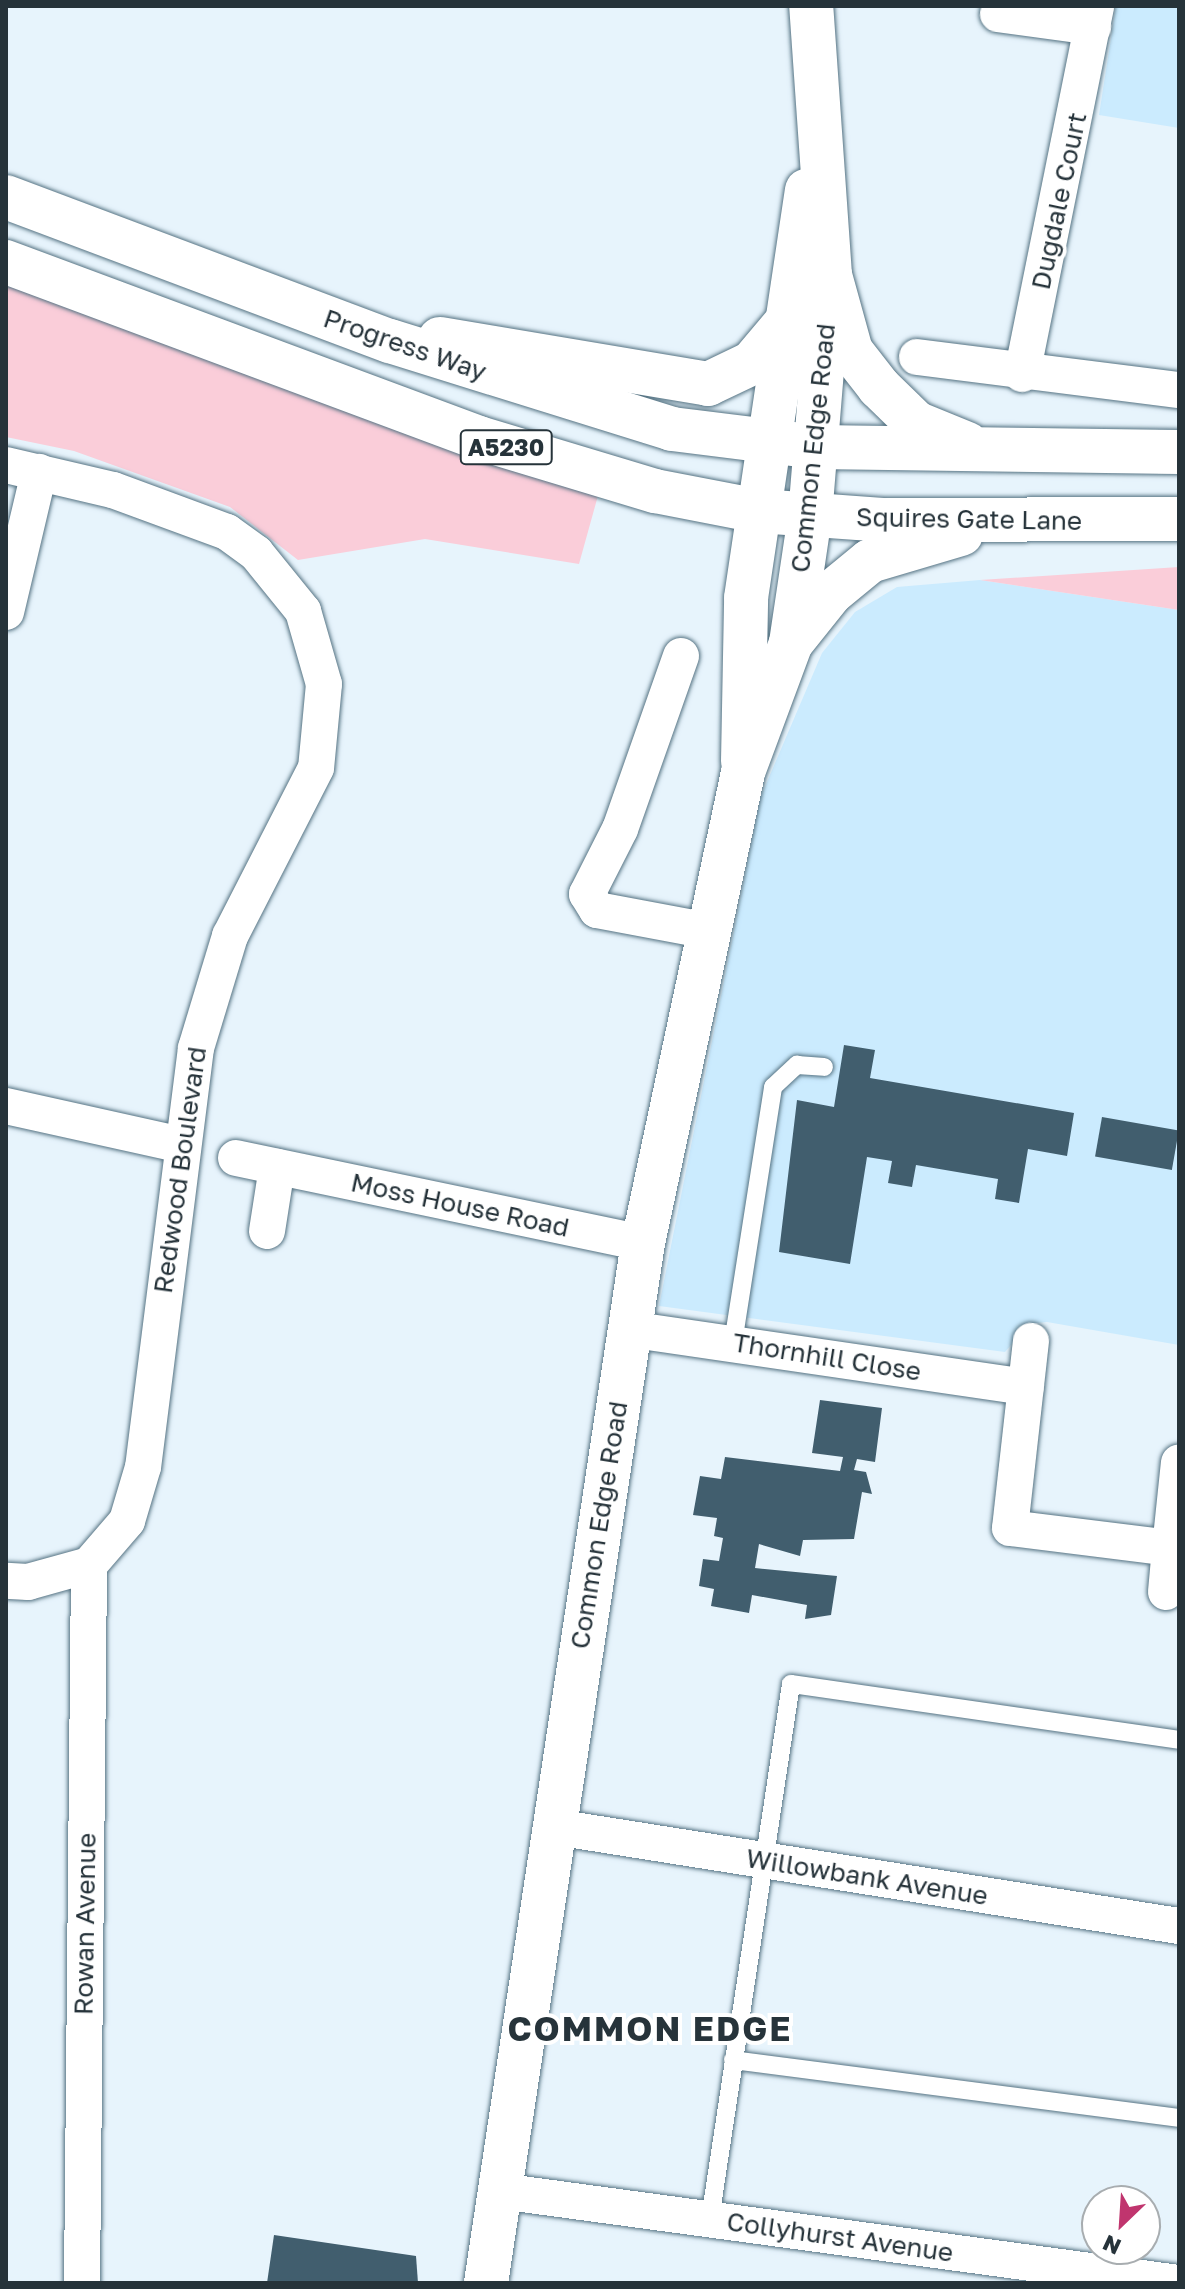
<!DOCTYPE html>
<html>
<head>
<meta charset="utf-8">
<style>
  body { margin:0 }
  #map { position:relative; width:1185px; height:2289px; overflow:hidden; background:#e7f4fc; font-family:"Golos Text",sans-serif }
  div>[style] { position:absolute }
  .built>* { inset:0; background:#cbebfe }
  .green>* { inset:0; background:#facdd9 }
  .building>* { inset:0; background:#415e6e; transform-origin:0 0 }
  .roads { filter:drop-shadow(0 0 2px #557383) drop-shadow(0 0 2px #557383) }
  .lane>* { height:18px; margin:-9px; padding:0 9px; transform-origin:9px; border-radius:9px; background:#fff }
  .street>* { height:36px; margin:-18px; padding:0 18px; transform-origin:18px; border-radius:18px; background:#fff }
  .secondary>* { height:44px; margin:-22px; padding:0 22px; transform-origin:22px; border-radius:22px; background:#fff }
  .primary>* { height:44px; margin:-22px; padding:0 22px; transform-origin:22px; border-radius:22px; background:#fff }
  span { translate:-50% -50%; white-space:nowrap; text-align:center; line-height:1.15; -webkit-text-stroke:8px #fff; paint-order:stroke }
  .shield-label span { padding:2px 6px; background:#fff; border:2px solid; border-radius:6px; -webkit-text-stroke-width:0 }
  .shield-label { font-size:24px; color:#26333a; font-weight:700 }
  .street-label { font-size:26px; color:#26333a }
  .district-label { font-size:34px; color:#26333a; font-weight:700; letter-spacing:2px }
  .frame { position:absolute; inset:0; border:8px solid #26333a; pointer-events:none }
  .north { position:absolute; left:1081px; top:2185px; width:80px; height:80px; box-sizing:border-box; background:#fff; border:2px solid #a8adb0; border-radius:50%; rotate:205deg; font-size:22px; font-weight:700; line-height:32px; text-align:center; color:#26333a }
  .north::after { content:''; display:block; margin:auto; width:28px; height:36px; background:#c0356e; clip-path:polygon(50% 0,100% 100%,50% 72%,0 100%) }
</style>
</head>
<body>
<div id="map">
  <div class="built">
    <i style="clip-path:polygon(1116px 6px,1179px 6px,1179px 128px,1099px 115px)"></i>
    <i style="clip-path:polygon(980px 580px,1179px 610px,1179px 1345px,1047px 1322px,1029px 1324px,1005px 1352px,659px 1306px,761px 796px,822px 653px,855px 612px,897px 587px)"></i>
  </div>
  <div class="green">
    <i style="clip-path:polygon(6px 283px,599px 492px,579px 564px,425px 539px,298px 560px,230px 507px,74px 451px,6px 437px)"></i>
    <i style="clip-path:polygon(1179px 567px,1179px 610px,980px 580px)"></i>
  </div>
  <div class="building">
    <i style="clip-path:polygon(844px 1045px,875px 1050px,870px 1078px,1074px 1113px,1067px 1156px,1028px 1149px,1019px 1203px,995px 1199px,998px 1179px,916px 1165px,912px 1187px,888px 1183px,892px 1161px,867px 1157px,850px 1264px,779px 1252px,797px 1100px,834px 1107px)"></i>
    <i style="left:1102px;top:1117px;width:78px;height:40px;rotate:10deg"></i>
    <i style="clip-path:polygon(820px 1400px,882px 1408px,875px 1462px,857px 1459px,854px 1470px,866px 1472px,872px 1494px,862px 1492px,854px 1539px,803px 1540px,800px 1556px,759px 1544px,755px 1568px,837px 1576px,831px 1615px,805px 1619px,807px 1605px,752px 1595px,749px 1613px,711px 1606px,714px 1589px,699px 1586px,703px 1559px,719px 1561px,723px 1538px,714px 1536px,717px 1518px,693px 1515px,700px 1476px,721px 1479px,725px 1457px,840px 1471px,843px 1457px,812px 1453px)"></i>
    <i style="clip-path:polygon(274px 2235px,416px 2256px,418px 2283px,267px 2283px)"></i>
  </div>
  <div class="roads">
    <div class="lane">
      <i style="left:733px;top:1343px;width:259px;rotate:-81.1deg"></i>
      <i style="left:773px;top:1087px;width:33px;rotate:-43deg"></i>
      <i style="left:797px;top:1065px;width:27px;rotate:4deg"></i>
      <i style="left:733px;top:2060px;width:450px;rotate:7.4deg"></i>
      <i style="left:710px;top:2219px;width:541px;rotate:-81.39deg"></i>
      <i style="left:791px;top:1684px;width:392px;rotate:8.2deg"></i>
    </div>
    <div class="street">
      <i style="left:998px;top:14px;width:96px;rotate:7.8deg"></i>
      <i style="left:917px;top:357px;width:264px;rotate:7.2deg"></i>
      <i style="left:1022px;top:374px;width:375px;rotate:-78.6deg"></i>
      <i style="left:6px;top:465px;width:110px;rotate:13.2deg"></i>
      <i style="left:113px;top:490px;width:121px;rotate:20.2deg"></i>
      <i style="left:227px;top:532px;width:36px;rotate:36deg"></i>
      <i style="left:256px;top:553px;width:75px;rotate:51deg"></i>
      <i style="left:303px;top:611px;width:76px;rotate:74deg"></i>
      <i style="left:324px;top:684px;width:84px;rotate:95.4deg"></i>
      <i style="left:316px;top:768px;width:189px;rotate:117.1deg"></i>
      <i style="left:230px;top:936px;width:117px;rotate:106.9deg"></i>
      <i style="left:196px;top:1048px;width:422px;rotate:97.2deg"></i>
      <i style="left:143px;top:1467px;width:56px;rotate:106.5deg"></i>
      <i style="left:127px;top:1521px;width:58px;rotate:130.8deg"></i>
      <i style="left:89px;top:1565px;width:63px;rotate:164.4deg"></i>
      <i style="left:28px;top:1582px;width:22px;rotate:-177deg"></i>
      <i style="left:6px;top:612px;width:144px;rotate:-76.7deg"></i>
      <i style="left:681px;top:656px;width:183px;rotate:109.4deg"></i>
      <i style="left:620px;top:829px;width:73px;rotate:116.9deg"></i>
      <i style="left:587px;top:894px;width:19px;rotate:58deg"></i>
      <i style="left:597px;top:910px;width:114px;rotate:10.6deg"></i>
      <i style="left:6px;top:1106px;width:176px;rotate:12.5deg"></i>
      <i style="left:236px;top:1158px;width:416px;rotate:11.8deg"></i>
      <i style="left:267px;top:1231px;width:65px;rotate:-81.1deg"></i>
      <i style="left:628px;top:1329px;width:402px;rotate:8.3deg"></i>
      <i style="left:1031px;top:1341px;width:188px;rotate:96.4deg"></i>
      <i style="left:1010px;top:1528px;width:161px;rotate:7.1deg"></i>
      <i style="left:1170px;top:1548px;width:86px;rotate:-84deg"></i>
      <i style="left:1166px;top:1592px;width:44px;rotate:-84.8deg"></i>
      <i style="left:555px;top:1827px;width:632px;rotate:9.02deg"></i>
      <i style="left:500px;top:2191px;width:685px;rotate:7.72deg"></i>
      <i style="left:82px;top:2283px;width:718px;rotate:-89.44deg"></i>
    </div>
    <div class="secondary">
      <i style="left:743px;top:761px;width:163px;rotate:-88.9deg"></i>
      <i style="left:746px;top:598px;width:412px;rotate:-81.5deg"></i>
      <i style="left:486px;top:2283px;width:1052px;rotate:-81.42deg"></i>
      <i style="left:643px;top:1243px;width:481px;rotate:-78deg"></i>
      <i style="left:743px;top:772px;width:138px;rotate:-69.6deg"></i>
      <i style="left:791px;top:643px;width:128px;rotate:-81.5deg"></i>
      <i style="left:810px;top:516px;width:242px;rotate:-85.3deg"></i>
      <i style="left:830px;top:275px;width:270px;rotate:-94deg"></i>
    </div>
    <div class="primary">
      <i style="left:6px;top:197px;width:410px;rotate:20.6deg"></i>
      <i style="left:390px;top:341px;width:295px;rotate:17.3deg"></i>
      <i style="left:672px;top:429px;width:145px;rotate:7.1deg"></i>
      <i style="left:816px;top:447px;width:363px;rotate:0.8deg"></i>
      <i style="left:6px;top:262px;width:505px;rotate:20.41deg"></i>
      <i style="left:479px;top:438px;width:184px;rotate:16.8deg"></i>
      <i style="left:655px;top:491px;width:106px;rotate:10.9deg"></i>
      <i style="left:759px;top:511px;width:127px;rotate:4.1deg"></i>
      <i style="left:886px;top:520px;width:293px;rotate:-0.2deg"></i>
      <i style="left:830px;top:275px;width:79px;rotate:74.6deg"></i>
      <i style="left:851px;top:351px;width:46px;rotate:52.1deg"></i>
      <i style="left:879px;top:387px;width:52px;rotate:44.2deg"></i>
      <i style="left:916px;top:423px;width:55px;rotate:22.4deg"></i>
      <i style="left:440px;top:339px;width:272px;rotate:9.5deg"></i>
      <i style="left:708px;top:384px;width:49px;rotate:-25.5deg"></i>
      <i style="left:752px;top:363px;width:51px;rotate:-49.8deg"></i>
      <i style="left:791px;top:643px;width:64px;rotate:-51.3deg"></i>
      <i style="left:831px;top:593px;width:50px;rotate:-39.4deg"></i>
      <i style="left:870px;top:561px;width:95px;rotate:-16.5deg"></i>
    </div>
  </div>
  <div class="shield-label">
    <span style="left:506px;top:447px">A5230</span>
  </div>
  <div class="street-label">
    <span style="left:1059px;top:201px;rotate:-78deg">Dugdale Court</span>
    <span style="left:405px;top:345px;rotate:19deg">Progress Way</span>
    <span style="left:813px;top:448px;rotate:-84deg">Common Edge Road</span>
    <span style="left:969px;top:519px;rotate:1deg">Squires Gate Lane</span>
    <span style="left:180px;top:1170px;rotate:-82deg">Redwood Boulevard</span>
    <span style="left:460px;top:1205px;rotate:12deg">Moss House Road</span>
    <span style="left:827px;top:1357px;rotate:9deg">Thornhill Close</span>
    <span style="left:599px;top:1525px;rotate:-81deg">Common Edge Road</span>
    <span style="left:867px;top:1877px;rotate:9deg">Willowbank Avenue</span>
    <span style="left:85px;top:1924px;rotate:-89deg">Rowan Avenue</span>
    <span style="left:840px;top:2237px;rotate:8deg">Collyhurst Avenue</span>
  </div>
  <div class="district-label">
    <span style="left:650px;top:2029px">COMMON EDGE</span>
  </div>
  <div class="frame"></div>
  <div class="north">N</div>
</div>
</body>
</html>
